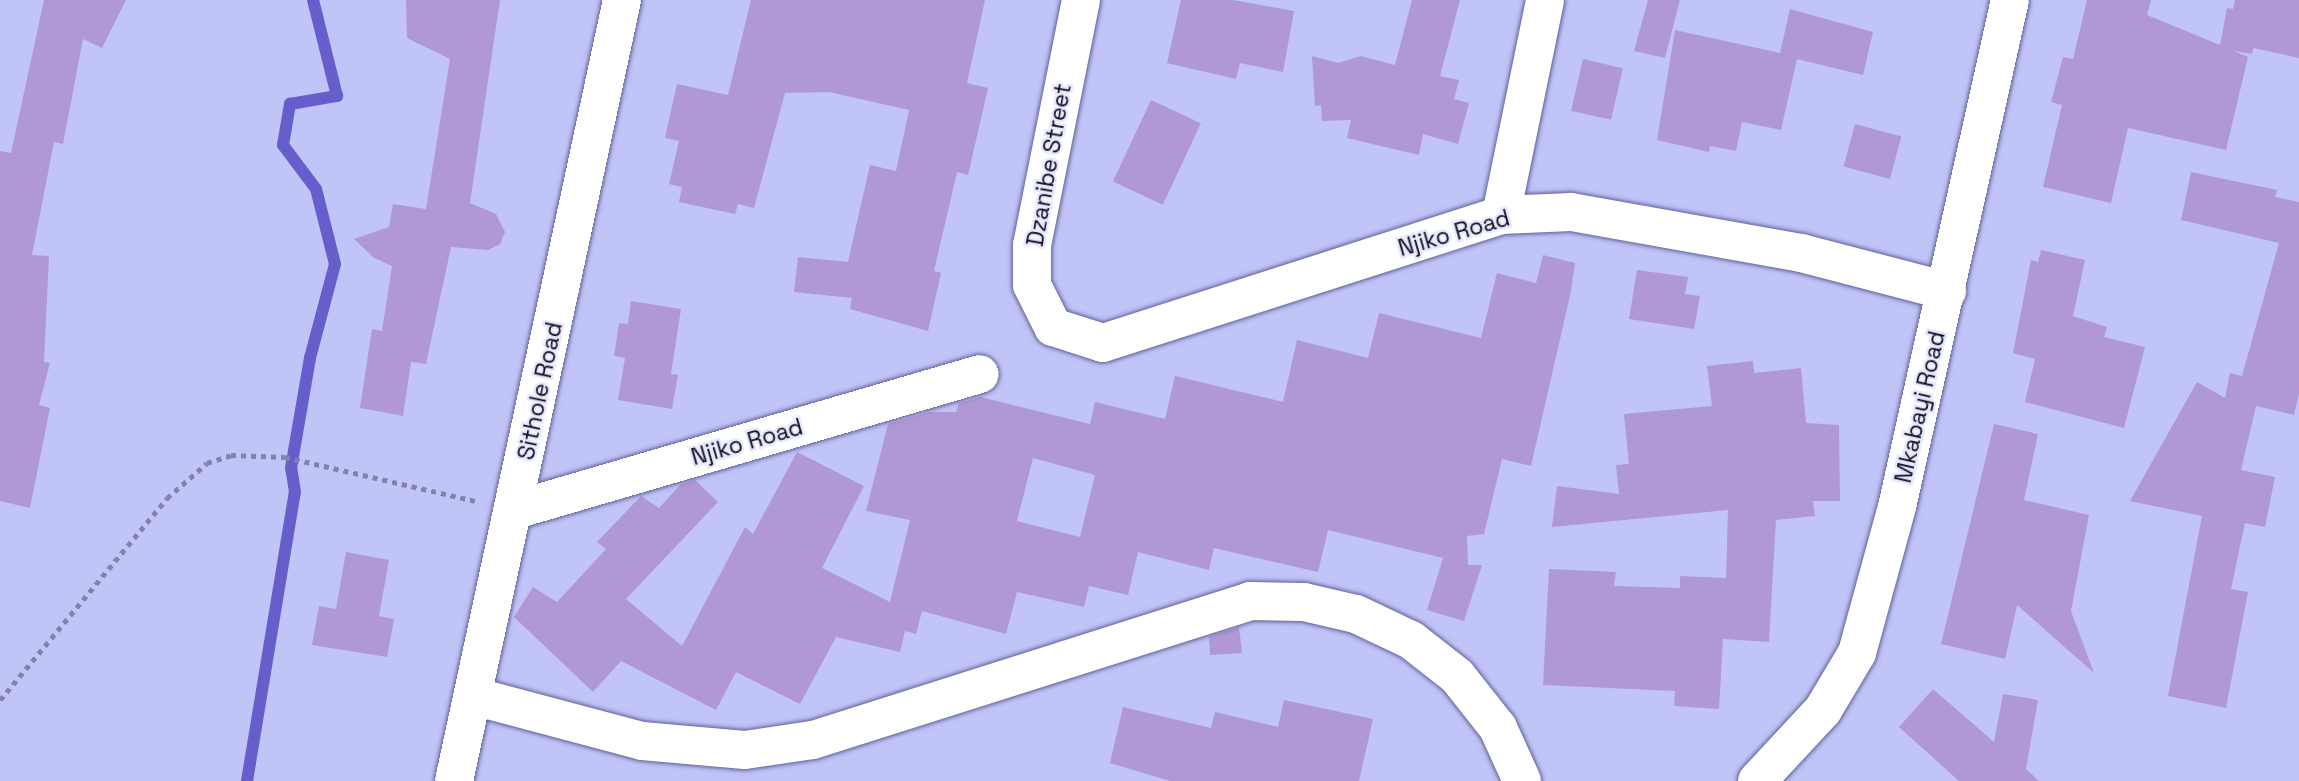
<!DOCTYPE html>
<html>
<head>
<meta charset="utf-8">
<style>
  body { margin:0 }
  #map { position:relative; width:2299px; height:781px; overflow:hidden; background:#c1c4f7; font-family:"Space Grotesk",sans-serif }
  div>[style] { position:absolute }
  .stream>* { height:12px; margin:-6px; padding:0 6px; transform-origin:6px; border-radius:6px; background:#655ecb }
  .building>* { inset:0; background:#b098d4; transform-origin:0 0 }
  .path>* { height:4.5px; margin-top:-2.25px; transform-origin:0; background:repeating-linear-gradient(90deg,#8183ac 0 5px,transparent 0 10px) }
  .roads { filter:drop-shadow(0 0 2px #60619a) drop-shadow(0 0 2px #60619a) }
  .minor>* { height:38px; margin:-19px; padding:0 19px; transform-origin:19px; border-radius:19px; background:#fff }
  span { translate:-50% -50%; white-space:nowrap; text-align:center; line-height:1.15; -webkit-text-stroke:5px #e6e8fc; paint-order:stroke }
  .street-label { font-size:23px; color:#0d0c22 }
</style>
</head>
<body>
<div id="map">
  <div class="stream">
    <i style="left:247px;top:781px;width:293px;rotate:-80.6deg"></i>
    <i style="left:295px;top:492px;width:24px;rotate:-99deg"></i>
    <i style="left:291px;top:468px;width:112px;rotate:-80.2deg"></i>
    <i style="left:310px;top:358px;width:97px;rotate:-75.1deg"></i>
    <i style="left:335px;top:264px;width:77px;rotate:-104.2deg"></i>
    <i style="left:316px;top:189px;width:55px;rotate:-126.9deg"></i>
    <i style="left:283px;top:145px;width:42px;rotate:-80.3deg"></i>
    <i style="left:290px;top:104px;width:48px;rotate:-9.7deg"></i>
    <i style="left:337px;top:96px;width:99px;rotate:-104deg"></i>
  </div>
  <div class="building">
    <i style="clip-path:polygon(44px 0,126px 0,102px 48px,83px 39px,63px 144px,54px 142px,32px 255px,49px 256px,44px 362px,50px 363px,39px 405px,50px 408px,30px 508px,0 501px,0 151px,11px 153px)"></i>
    <i style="clip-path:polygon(406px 0,500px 0,470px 203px,496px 214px,505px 232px,500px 244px,488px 250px,451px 247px,426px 364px,411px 362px,403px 416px,360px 408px,372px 329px,382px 331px,392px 266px,374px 258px,354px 239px,389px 227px,393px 204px,426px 209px,450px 59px,407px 38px)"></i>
    <i style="clip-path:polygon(751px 0,985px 0,967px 83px,988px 88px,968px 175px,957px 172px,934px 271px,941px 273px,928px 331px,850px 309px,852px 298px,794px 292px,798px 257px,848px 262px,870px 165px,896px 171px,909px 110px,829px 92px,785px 93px,754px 208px,738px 204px,735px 214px,679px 202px,682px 187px,669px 184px,679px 141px,665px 138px,677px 84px,728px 95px)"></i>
    <i style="clip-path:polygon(1181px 0,1233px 0,1294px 11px,1283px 72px,1240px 63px,1236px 79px,1167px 63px)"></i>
    <i style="clip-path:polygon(1412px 0,1460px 0,1440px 76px,1459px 80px,1454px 99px,1469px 103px,1458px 144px,1423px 134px,1419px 155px,1347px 138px,1351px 120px,1322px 121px,1321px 105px,1315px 106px,1312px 56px,1338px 63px,1361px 56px,1395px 65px)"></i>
    <i style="clip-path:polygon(1648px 0,1680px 0,1665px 58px,1634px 51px)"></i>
    <i style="clip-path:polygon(2087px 0,2151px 0,2147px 15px,2220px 45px,2227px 8px,2233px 9px,2235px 0,2299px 0,2299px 58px,2253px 48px,2252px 54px,2234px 51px,2248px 57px,2226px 150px,2128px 128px,2111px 203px,2043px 187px,2062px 105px,2051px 102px,2063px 57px,2073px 59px)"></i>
    <i style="clip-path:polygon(1790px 9px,1873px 32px,1863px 75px,1797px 59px,1781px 130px,1742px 122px,1736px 151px,1710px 146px,1709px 152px,1657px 140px,1675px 30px,1780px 53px)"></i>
    <i style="left:1583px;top:59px;width:41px;height:53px;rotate:13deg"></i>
    <i style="left:1151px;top:100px;width:55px;height:90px;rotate:25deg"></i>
    <i style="left:1855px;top:124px;width:48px;height:44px;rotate:15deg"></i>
    <i style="clip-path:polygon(2191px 172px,2277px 190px,2275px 197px,2299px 202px,2299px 394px,2294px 415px,2256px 406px,2241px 470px,2275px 477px,2265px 527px,2245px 523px,2231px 589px,2248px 592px,2226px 708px,2168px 696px,2202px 516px,2130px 501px,2197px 382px,2225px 398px,2230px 373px,2242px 376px,2279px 243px,2181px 220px)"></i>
    <i style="clip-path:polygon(2041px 250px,2085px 260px,2073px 316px,2107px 327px,2104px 337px,2145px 347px,2124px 428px,2025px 402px,2035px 359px,2013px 353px,2031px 260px,2038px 262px)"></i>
    <i style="clip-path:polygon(evenodd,1543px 255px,1575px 263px,1571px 291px,1531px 466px,1502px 459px,1484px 534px,1467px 536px,1468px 565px,1482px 565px,1464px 621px,1427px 610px,1443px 558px,1328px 530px,1318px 572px,1214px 548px,1209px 570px,1138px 552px,1128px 595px,1089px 586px,1084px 607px,1017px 592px,1006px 634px,922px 611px,916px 634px,905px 631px,900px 652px,836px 637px,800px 704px,736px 672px,716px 710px,621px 661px,593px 692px,514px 617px,533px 587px,557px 602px,606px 549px,597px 542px,641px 496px,659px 508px,680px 485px,695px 480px,718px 502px,626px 599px,682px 646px,745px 527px,753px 534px,797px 452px,864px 486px,822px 568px,890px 602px,910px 520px,866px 511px,888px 424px,929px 412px,956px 412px,959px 403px,981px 397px,1090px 424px,1095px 402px,1165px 419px,1175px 376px,1283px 402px,1297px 340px,1368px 358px,1379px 313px,1481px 338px,1497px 273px,1536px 283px,1543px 255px,1033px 458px,1095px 475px,1080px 537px,1017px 521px,1033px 458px)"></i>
    <i style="clip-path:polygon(1637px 270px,1688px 277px,1685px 294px,1700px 296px,1694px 329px,1629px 319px)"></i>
    <i style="clip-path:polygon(631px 301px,681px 309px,671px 374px,678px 375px,672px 409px,618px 400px,625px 358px,614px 356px,619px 323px,628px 324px)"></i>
    <i style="clip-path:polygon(1753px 361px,1754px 373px,1801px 368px,1806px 423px,1839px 425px,1840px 501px,1813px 501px,1815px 516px,1776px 520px,1769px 642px,1723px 639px,1719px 709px,1674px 706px,1675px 691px,1543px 685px,1549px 569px,1616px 572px,1614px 586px,1680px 588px,1680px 576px,1726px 578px,1728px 510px,1552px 527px,1557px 486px,1619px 494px,1616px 465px,1629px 464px,1624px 414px,1712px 406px,1707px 366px)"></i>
    <i style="clip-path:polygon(1994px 424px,2038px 434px,2024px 500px,2089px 515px,2071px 611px,2094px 673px,2017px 605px,2005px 659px,1941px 644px)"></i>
    <i style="clip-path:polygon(346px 552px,389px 560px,379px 616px,394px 619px,387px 657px,312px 645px,319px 606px,336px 609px)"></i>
    <i style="clip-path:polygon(1239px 627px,1242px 653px,1210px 655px,1209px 637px)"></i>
    <i style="clip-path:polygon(1933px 689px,1994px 742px,2003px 694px,2038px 700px,2026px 769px,2039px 781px,1959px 781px,1899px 727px)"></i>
    <i style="clip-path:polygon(1284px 700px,1373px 719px,1359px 781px,1170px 781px,1110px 763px,1123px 707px,1211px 728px,1215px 712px,1278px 727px)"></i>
  </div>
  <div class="path">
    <i style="left:0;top:700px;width:262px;rotate:-50.4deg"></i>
    <i style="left:167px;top:498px;width:53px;rotate:-41.2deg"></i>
    <i style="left:207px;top:463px;width:25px;rotate:-18deg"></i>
    <i style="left:231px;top:455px;width:54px;rotate:2.1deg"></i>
    <i style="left:285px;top:457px;width:195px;rotate:13deg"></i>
  </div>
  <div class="roads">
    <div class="minor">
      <i style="left:1081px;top:0;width:250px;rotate:101.3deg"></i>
      <i style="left:1032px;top:245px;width:40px;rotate:90deg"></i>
      <i style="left:1032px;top:285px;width:47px;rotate:63.4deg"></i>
      <i style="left:1053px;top:327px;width:52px;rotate:17.7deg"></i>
      <i style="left:1103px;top:343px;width:418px;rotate:-17.8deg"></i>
      <i style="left:1501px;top:215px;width:70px;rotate:-2.5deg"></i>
      <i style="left:1571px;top:212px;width:234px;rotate:10.1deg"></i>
      <i style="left:1801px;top:253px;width:151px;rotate:14.6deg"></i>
      <i style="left:1501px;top:215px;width:219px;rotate:-78.4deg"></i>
      <i style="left:515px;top:510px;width:484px;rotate:-16.3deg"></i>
      <i style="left:473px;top:696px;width:175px;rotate:14.9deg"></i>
      <i style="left:642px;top:741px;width:103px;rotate:5deg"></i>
      <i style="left:745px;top:750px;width:69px;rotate:-8.4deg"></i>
      <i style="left:813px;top:740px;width:459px;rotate:-17.6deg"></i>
      <i style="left:1250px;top:601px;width:54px;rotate:1.1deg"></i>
      <i style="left:1304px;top:602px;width:53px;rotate:13deg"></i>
      <i style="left:1356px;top:614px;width:61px;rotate:25.3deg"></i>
      <i style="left:1411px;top:640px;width:58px;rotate:38deg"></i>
      <i style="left:1457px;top:676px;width:66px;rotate:51.7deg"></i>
      <i style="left:1498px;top:728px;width:58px;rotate:65.6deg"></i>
      <i style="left:454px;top:781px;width:799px;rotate:-77.86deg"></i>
      <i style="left:1757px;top:781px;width:97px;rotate:-47.1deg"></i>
      <i style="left:1823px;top:710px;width:66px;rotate:-59.2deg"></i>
      <i style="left:1857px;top:653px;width:151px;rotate:-74.7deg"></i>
      <i style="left:1897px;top:507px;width:519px;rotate:-77.44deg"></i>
    </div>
  </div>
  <div class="street-label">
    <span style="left:1049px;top:165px;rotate:-80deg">Dzanibe Street</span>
    <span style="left:1454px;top:233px;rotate:-16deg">Njiko Road</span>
    <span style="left:540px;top:391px;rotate:-78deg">Sithole Road</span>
    <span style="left:1920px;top:407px;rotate:-77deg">Mkabayi Road</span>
    <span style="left:747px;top:442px;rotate:-16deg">Njiko Road</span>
  </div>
</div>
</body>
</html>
